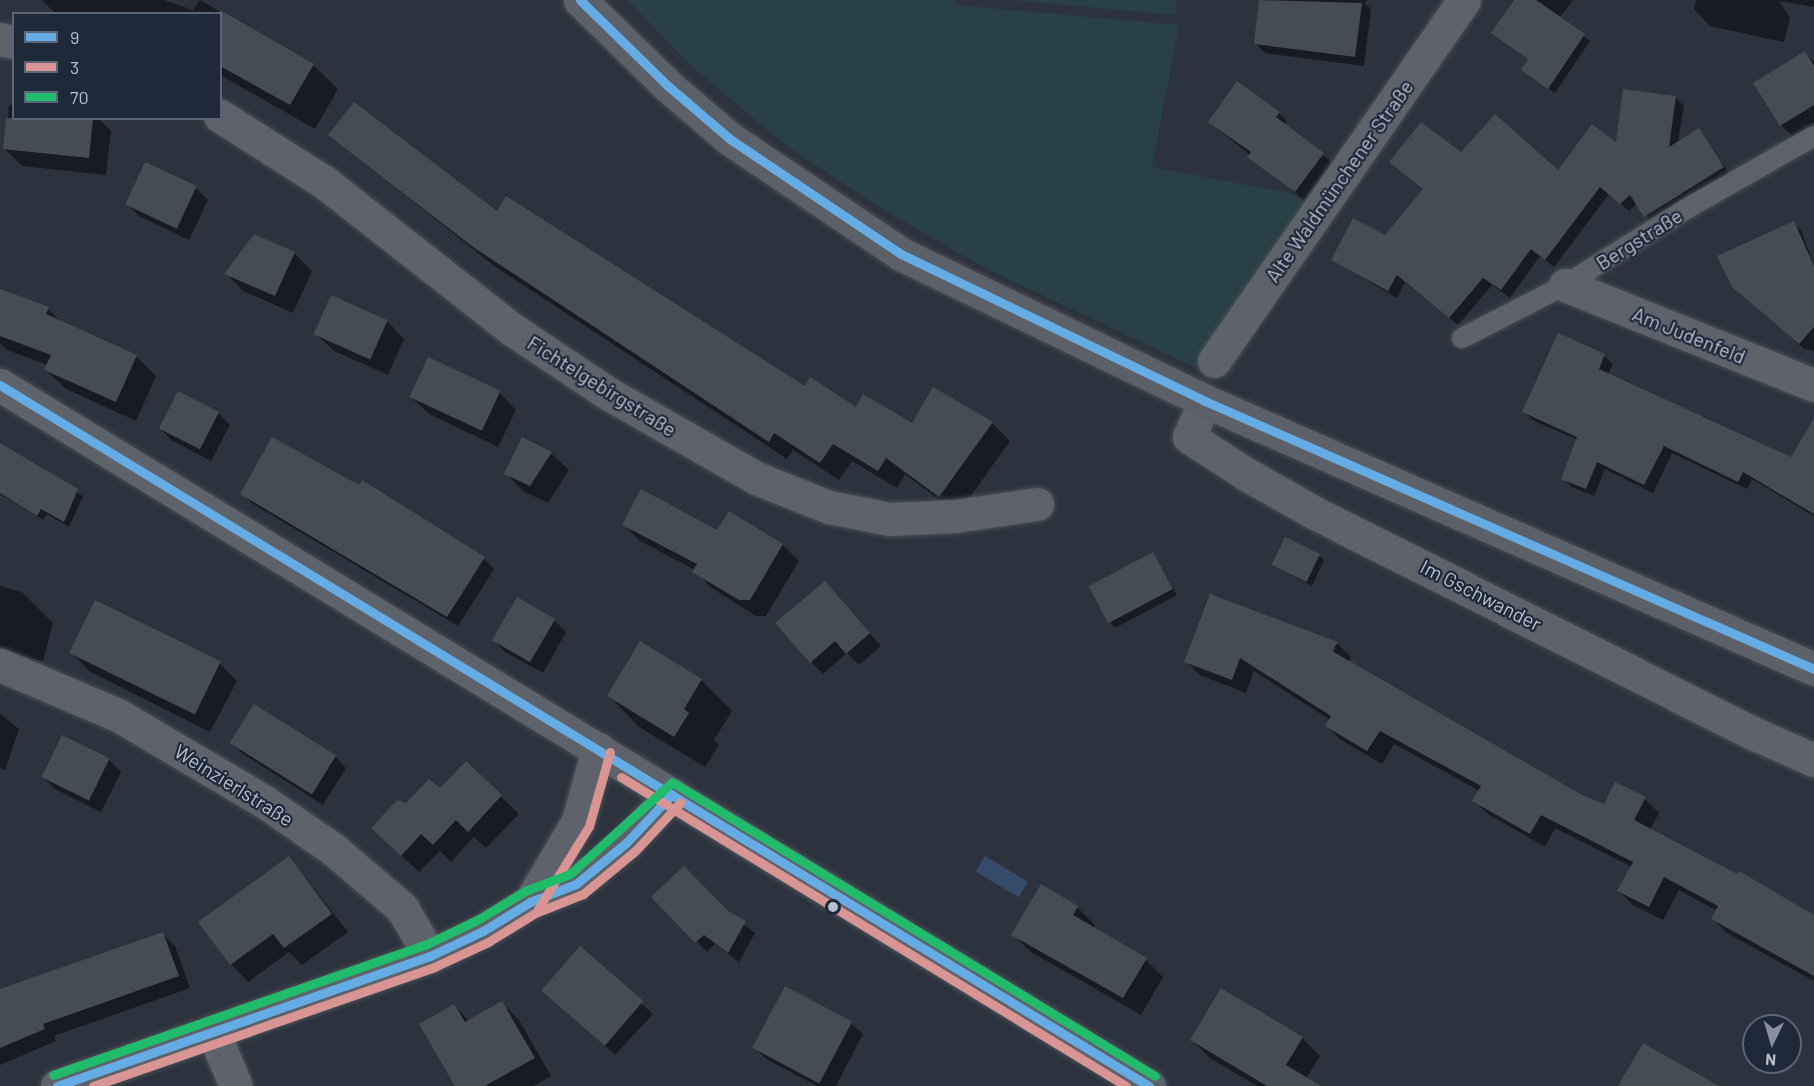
<!DOCTYPE html>
<html>
<head>
<meta charset="utf-8">
<style>
  body { margin:0 }
  #map { position:relative; width:1814px; height:1086px; overflow:hidden; background:#2d333e; font-family:Barlow,sans-serif }
  div>[style] { position:absolute }
  .green>* { inset:0; background:#284046 }
  .water>* { inset:0; background:#364b6a; transform-origin:0 0 }
  .shadow>* { inset:0; background:#0007 }
  .building>* { inset:0; background:#464c54; transform-origin:0 0 }
  .roads { filter:drop-shadow(0 0 2px #494e56) drop-shadow(0 0 2px #494e56) }
  .service>* { height:20px; margin:-10px; padding:0 10px; transform-origin:10px; border-radius:10px; background:#5e636b }
  .minor>* { height:33px; margin:-16.5px; padding:0 16.5px; transform-origin:16.5px; border-radius:16.5px; background:#5e636b }
  .tertiary>* { height:33px; margin:-16.5px; padding:0 16.5px; transform-origin:16.5px; border-radius:16.5px; background:#5e636b }
  .secondary>* { height:33px; margin:-16.5px; padding:0 16.5px; transform-origin:16.5px; border-radius:16.5px; background:#5c6169 }
  .bus-1>* { height:9px; margin:-4.5px; padding:0 4.5px; transform-origin:4.5px; border-radius:4.5px; background:#66ace4 }
  .bus-2>* { height:9px; margin:-4.5px; padding:0 4.5px; transform-origin:4.5px; border-radius:4.5px; background:#d99594 }
  .bus-3>* { height:9px; margin:-4.5px; padding:0 4.5px; transform-origin:4.5px; border-radius:4.5px; background:#20bc6c }
  .dots>* { width:16px; height:16px; translate:-50% -50%; box-sizing:border-box; border:3px solid #1e293a; border-radius:50% }
  span { translate:-50% -50%; white-space:nowrap; text-align:center; line-height:1.15; -webkit-text-stroke:4.5px #1e293a; paint-order:stroke }
  .street-label { font-size:20px; color:#b7c0ce }
  .legend { position:absolute; left:12px; top:12px; width:210px; height:108px; box-sizing:border-box; background:#1e293a; border:2px solid #5b6575; margin:0; padding:8px 10px; list-style:none; font-size:18px; color:#b7c0ce }
  .legend li { display:flex; align-items:center; gap:12px; height:30px }
  .legend b { width:30px; border:2px solid #5b6575 }
  .north { position:absolute; left:1742px; top:1014px; width:60px; height:60px; box-sizing:border-box; background:#1e293a; border:2px solid #5b6575; border-radius:50%; rotate:185deg; font-size:16px; font-weight:700; line-height:24px; text-align:center; color:#b7c0ce }
  .north::after { content:''; display:block; margin:auto; width:21px; height:27px; background:#878f9c; clip-path:polygon(50% 0,100% 100%,50% 72%,0 100%) }
</style>
</head>
<body>
<div id="map">
  <div class="green">
    <i style="clip-path:polygon(628px 0,955px 0,955px 5px,1179px 25px,1152px 167px,1294px 194px,1307px 204px,1205px 348px,1198px 369px,985px 268px,876px 205px,785px 145px,687px 62px)"></i>
    <i style="clip-path:polygon(1010px 0,1177px 0,1176px 15px)"></i>
  </div>
  <div class="water">
    <i style="left:985px;top:856px;width:50px;height:18px;rotate:31deg"></i>
  </div>
  <div class="shadow">
    <i style="clip-path:polygon(42px 0,164px 0,193px 10px,200px 0,313px 65px,338px 89px,315px 129px,220px 75px,220px 14px,56px 14px)"></i>
    <i style="clip-path:polygon(1261px 0,1367px 0,1365px 3px,1371px 9px,1364px 66px,1265px 53px,1255px 43px)"></i>
    <i style="clip-path:polygon(1517px 0,1573px 0,1560px 17px,1590px 41px,1555px 93px,1523px 70px,1529px 60px,1493px 33px)"></i>
    <i style="clip-path:polygon(1696px 0,1814px 0,1814px 7px,1779px 1px,1790px 18px,1784px 42px,1710px 26px,1694px 9px)"></i>
    <i style="clip-path:polygon(1805px 53px,1814px 62px,1814px 123px,1793px 137px,1781px 125px)"></i>
    <i style="clip-path:polygon(1675px 97px,1684px 106px,1678px 143px,1699px 130px,1731px 176px,1654px 224px,1637px 203px,1629px 211px,1609px 194px,1554px 267px,1540px 256px,1510px 298px,1492px 285px,1458px 325px,1405px 282px,1397px 298px,1333px 260px,1386px 237px,1424px 190px,1391px 162px,1461px 154px,1558px 172px,1617px 144px)"></i>
    <i style="clip-path:polygon(9px 105px,14px 106px,14px 118px,98px 118px,111px 131px,106px 175px,22px 166px,5px 149px)"></i>
    <i style="clip-path:polygon(1279px 113px,1287px 121px,1285px 125px,1332px 162px,1304px 200px,1210px 122px)"></i>
    <i style="clip-path:polygon(330px 135px,497px 213px,805px 388px,856px 409px,912px 425px,933px 389px,992px 423px,1010px 441px,958px 514px,905px 474px,897px 488px,852px 461px,839px 480px,793px 450px,787px 459px,493px 265px)"></i>
    <i style="clip-path:polygon(196px 188px,208px 200px,189px 240px,139px 216px,127px 204px)"></i>
    <i style="clip-path:polygon(1793px 223px,1801px 230px,1814px 265px,1814px 351px,1804px 349px,1733px 287px)"></i>
    <i style="clip-path:polygon(294px 253px,312px 271px,293px 313px,243px 291px,226px 273px)"></i>
    <i style="clip-path:polygon(0 293px,48px 309px,63px 324px,136px 356px,156px 376px,136px 421px,66px 389px,46px 370px,48px 365px,7px 350px,0 343px)"></i>
    <i style="clip-path:polygon(387px 321px,404px 339px,388px 375px,334px 351px,316px 334px)"></i>
    <i style="clip-path:polygon(1604px 356px,1613px 364px,1608px 375px,1701px 420px,1703px 416px,1792px 459px,1814px 453px,1814px 516px,1752px 479px,1747px 489px,1672px 453px,1653px 493px,1605px 469px,1594px 496px,1571px 487px,1563px 478px,1578px 440px,1532px 420px,1524px 411px)"></i>
    <i style="clip-path:polygon(499px 392px,516px 410px,498px 447px,429px 414px,411px 397px)"></i>
    <i style="clip-path:polygon(178px 393px,218px 413px,230px 425px,211px 461px,171px 440px,160px 428px)"></i>
    <i style="clip-path:polygon(0 445px,83px 496px,69px 527px,47px 514px,43px 520px,0 494px)"></i>
    <i style="clip-path:polygon(551px 453px,569px 470px,548px 503px,523px 491px,506px 473px)"></i>
    <i style="clip-path:polygon(242px 494px,484px 559px,494px 569px,458px 626px,253px 504px)"></i>
    <i style="clip-path:polygon(729px 513px,783px 545px,799px 561px,766px 616px,756px 616px,710px 587px,695px 570px,640px 541px,624px 525px,718px 532px)"></i>
    <i style="clip-path:polygon(1152px 554px,1177px 595px,1115px 628px,1110px 622px)"></i>
    <i style="clip-path:polygon(1319px 555px,1324px 560px,1312px 586px,1273px 565px)"></i>
    <i style="clip-path:polygon(825px 583px,881px 646px,859px 665px,847px 653px,823px 674px,811px 662px)"></i>
    <i style="clip-path:polygon(0 586px,22px 592px,53px 623px,43px 661px,0 650px)"></i>
    <i style="clip-path:polygon(554px 620px,566px 632px,543px 673px,505px 652px,494px 640px)"></i>
    <i style="clip-path:polygon(evenodd,1337px 643px,1351px 657px,1348px 662px,1581px 796px,1605px 806px,1645px 799px,1659px 813px,1650px 830px,1814px 916px,1814px 981px,1727px 933px,1713px 919px,1717px 911px,1679px 890px,1663px 920px,1633px 905px,1619px 891px,1632px 867px,1555px 828px,1545px 847px,1488px 814px,1474px 800px,1480px 791px,1394px 744px,1382px 764px,1341px 740px,1327px 726px,1330px 720px,1254px 671px,1246px 693px,1200px 675px,1186px 661px,1337px 643px,1332px 648px,1336px 648px,1329px 658px,1332px 648px)"></i>
    <i style="clip-path:polygon(72px 653px,219px 663px,237px 681px,210px 732px,89px 671px)"></i>
    <i style="clip-path:polygon(701px 680px,732px 711px,714px 740px,719px 745px,705px 767px,639px 727px,609px 696px)"></i>
    <i style="clip-path:polygon(0 714px,19px 729px,5px 770px,0 768px)"></i>
    <i style="clip-path:polygon(63px 737px,109px 760px,121px 772px,101px 812px,55px 789px,43px 777px)"></i>
    <i style="clip-path:polygon(231px 742px,335px 756px,346px 768px,323px 805px,243px 754px)"></i>
    <i style="clip-path:polygon(466px 763px,519px 814px,486px 848px,474px 837px,451px 862px,440px 851px,419px 872px,391px 846px,407px 805px,440px 790px)"></i>
    <i style="clip-path:polygon(289px 857px,348px 932px,302px 965px,289px 952px,248px 982px,231px 964px)"></i>
    <i style="clip-path:polygon(1042px 886px,1077px 907px,1095px 925px,1093px 928px,1146px 960px,1163px 977px,1141px 1015px,1031px 952px,1013px 935px)"></i>
    <i style="clip-path:polygon(653px 897px,728px 913px,755px 933px,739px 962px,715px 944px,707px 952px)"></i>
    <i style="clip-path:polygon(163px 934px,175px 946px,190px 988px,54px 1036px,56px 1041px,0 1065px,0 991px)"></i>
    <i style="clip-path:polygon(580px 948px,653px 1014px,615px 1055px,554px 1001px)"></i>
    <i style="clip-path:polygon(786px 988px,851px 1023px,863px 1034px,836px 1086px,817px 1086px,766px 1059px,755px 1048px)"></i>
    <i style="clip-path:polygon(502px 1003px,519px 1020px,551px 1076px,534px 1086px,457px 1086px,454px 1006px,469px 1021px)"></i>
    <i style="clip-path:polygon(1302px 1038px,1320px 1056px,1306px 1079px,1318px 1086px,1257px 1086px,1210px 1058px,1192px 1040px)"></i>
  </div>
  <div class="building">
    <i style="clip-path:polygon(1259px 0,1362px 3px,1355px 57px,1254px 44px)"></i>
    <i style="clip-path:polygon(1514px 0,1536px 0,1585px 34px,1548px 89px,1521px 70px,1528px 59px,1491px 33px)"></i>
    <i style="clip-path:polygon(220px 10px,314px 64px,290px 105px,220px 66px)"></i>
    <i style="clip-path:polygon(1805px 51px,1814px 66px,1814px 105px,1780px 126px,1753px 83px)"></i>
    <i style="clip-path:polygon(1237px 81px,1280px 112px,1276px 117px,1324px 153px,1295px 192px,1247px 157px,1251px 152px,1208px 122px)"></i>
    <i style="clip-path:polygon(1623px 89px,1676px 96px,1669px 147px,1699px 128px,1724px 167px,1644px 217px,1630px 195px,1620px 204px,1600px 187px,1545px 260px,1531px 249px,1501px 290px,1483px 278px,1449px 318px,1397px 275px,1388px 291px,1331px 260px,1353px 218px,1385px 235px,1423px 189px,1389px 162px,1421px 122px,1461px 152px,1495px 114px,1558px 170px,1592px 124px,1616px 142px)"></i>
    <i style="clip-path:polygon(354px 102px,497px 211px,506px 196px,805px 386px,810px 377px,856px 407px,863px 394px,912px 423px,933px 387px,993px 422px,939px 497px,886px 458px,878px 471px,833px 444px,820px 463px,774px 433px,769px 442px,473px 247px,328px 135px)"></i>
    <i style="clip-path:polygon(6px 118px,93px 118px,89px 158px,3px 149px)"></i>
    <i style="left:145px;top:162px;width:57px;height:47px;rotate:25deg"></i>
    <i style="clip-path:polygon(1794px 221px,1814px 266px,1814px 327px,1799px 344px,1732px 287px,1717px 256px)"></i>
    <i style="clip-path:polygon(254px 234px,295px 252px,275px 296px,224px 274px)"></i>
    <i style="clip-path:polygon(0 289px,49px 307px,46px 314px,137px 355px,116px 402px,44px 370px,51px 355px,0 336px)"></i>
    <i style="left:331px;top:295px;width:62px;height:43px;rotate:24deg"></i>
    <i style="clip-path:polygon(1558px 333px,1605px 354px,1599px 369px,1791px 457px,1814px 418px,1814px 514px,1743px 472px,1738px 482px,1664px 446px,1644px 485px,1597px 462px,1586px 489px,1561px 479px,1577px 437px,1522px 412px)"></i>
    <i style="left:428px;top:357px;width:80px;height:44px;rotate:25deg"></i>
    <i style="left:178px;top:391px;width:46px;height:42px;rotate:27deg"></i>
    <i style="clip-path:polygon(272px 437px,359px 485px,362px 480px,485px 557px,447px 617px,240px 494px)"></i>
    <i style="clip-path:polygon(522px 437px,552px 452px,530px 486px,504px 474px)"></i>
    <i style="clip-path:polygon(0 443px,78px 489px,64px 522px,41px 509px,37px 516px,0 493px)"></i>
    <i style="clip-path:polygon(641px 489px,717px 530px,729px 511px,783px 544px,750px 600px,739px 600px,692px 572px,697px 564px,622px 525px)"></i>
    <i style="left:1285px;top:537px;width:39px;height:31px;rotate:26deg"></i>
    <i style="left:1153px;top:552px;width:42px;height:73px;rotate:62deg"></i>
    <i style="clip-path:polygon(825px 581px,870px 633px,846px 654px,835px 641px,810px 663px,775px 623px)"></i>
    <i style="clip-path:polygon(1210px 594px,1338px 642px,1332px 651px,1582px 795px,1604px 804px,1615px 782px,1646px 797px,1634px 820px,1737px 874px,1739px 871px,1814px 915px,1814px 976px,1711px 919px,1718px 906px,1664px 877px,1649px 907px,1617px 891px,1633px 862px,1541px 815px,1530px 834px,1472px 801px,1481px 786px,1380px 731px,1367px 751px,1325px 726px,1331px 716px,1240px 658px,1232px 680px,1184px 662px)"></i>
    <i style="left:517px;top:597px;width:44px;height:50px;rotate:30deg"></i>
    <i style="left:95px;top:600px;width:140px;height:59px;rotate:26deg"></i>
    <i style="clip-path:polygon(640px 641px,702px 679px,684px 709px,689px 713px,674px 737px,607px 696px)"></i>
    <i style="left:254px;top:704px;width:97px;height:46px;rotate:32deg"></i>
    <i style="left:62px;top:735px;width:53px;height:47px;rotate:26deg"></i>
    <i style="clip-path:polygon(466px 761px,502px 795px,468px 832px,456px 820px,433px 845px,421px 834px,401px 856px,371px 828px,397px 800px,406px 803px,429px 779px,440px 788px)"></i>
    <i style="clip-path:polygon(289px 856px,332px 914px,284px 948px,273px 934px,230px 965px,198px 922px)"></i>
    <i style="clip-path:polygon(684px 866px,728px 911px,746px 921px,728px 953px,704px 935px,695px 943px,651px 897px)"></i>
    <i style="clip-path:polygon(1041px 884px,1078px 906px,1073px 915px,1147px 958px,1123px 998px,1011px 935px)"></i>
    <i style="clip-path:polygon(163px 932px,179px 976px,43px 1024px,45px 1029px,0 1048px,0 989px)"></i>
    <i style="left:580px;top:946px;width:84px;height:59px;rotate:41deg"></i>
    <i style="left:785px;top:986px;width:76px;height:70px;rotate:28deg"></i>
    <i style="clip-path:polygon(1221px 988px,1303px 1037px,1286px 1065px,1321px 1086px,1267px 1086px,1190px 1040px)"></i>
    <i style="clip-path:polygon(502px 1001px,535px 1058px,485px 1086px,455px 1086px,419px 1024px,454px 1004px,465px 1022px)"></i>
    <i style="clip-path:polygon(1643px 1043px,1719px 1086px,1618px 1086px)"></i>
  </div>
  <div class="roads">
    <div class="service">
      <i style="left:1462px;top:338px;width:116px;rotate:-27.2deg"></i>
      <i style="left:1565px;top:285px;width:143px;rotate:-32.1deg"></i>
      <i style="left:1686px;top:209px;width:147px;rotate:-29.7deg"></i>
    </div>
    <div class="minor">
      <i style="left:0;top:39px;width:14px;rotate:12deg"></i>
      <i style="left:220px;top:116px;width:123px;rotate:32.4deg"></i>
      <i style="left:324px;top:182px;width:240px;rotate:38.1deg"></i>
      <i style="left:513px;top:330px;width:115px;rotate:33.7deg"></i>
      <i style="left:609px;top:394px;width:169px;rotate:29.7deg"></i>
      <i style="left:756px;top:478px;width:79px;rotate:21.7deg"></i>
      <i style="left:829px;top:507px;width:62px;rotate:11.1deg"></i>
      <i style="left:890px;top:519px;width:65px;rotate:-2.6deg"></i>
      <i style="left:955px;top:516px;width:83px;rotate:-8.3deg"></i>
      <i style="left:1565px;top:285px;width:268px;rotate:21.9deg"></i>
      <i style="left:1214px;top:361px;width:439px;rotate:-55.3deg"></i>
      <i style="left:1205px;top:401px;width:39px;rotate:114deg"></i>
      <i style="left:1189px;top:437px;width:68px;rotate:33deg"></i>
      <i style="left:1246px;top:474px;width:81px;rotate:29.4deg"></i>
      <i style="left:1317px;top:514px;width:488px;rotate:26.7deg"></i>
      <i style="left:1753px;top:733px;width:67px;rotate:23.9deg"></i>
      <i style="left:0;top:665px;width:128px;rotate:23deg"></i>
      <i style="left:118px;top:715px;width:171px;rotate:30.6deg"></i>
      <i style="left:265px;top:802px;width:83px;rotate:34.7deg"></i>
      <i style="left:333px;top:849px;width:91px;rotate:40.5deg"></i>
      <i style="left:402px;top:908px;width:56px;rotate:59.7deg"></i>
      <i style="left:214px;top:1034px;width:56px;rotate:67.1deg"></i>
    </div>
    <div class="tertiary">
      <i style="left:0;top:385px;width:1346px;rotate:31.39deg"></i>
      <i style="left:530px;top:902px;width:94px;rotate:-59.3deg"></i>
      <i style="left:578px;top:821px;width:75px;rotate:-74.5deg"></i>
      <i style="left:57px;top:1086px;width:395px;rotate:-19.2deg"></i>
      <i style="left:430px;top:956px;width:59px;rotate:-25.3deg"></i>
      <i style="left:483px;top:931px;width:55px;rotate:-31.7deg"></i>
      <i style="left:530px;top:902px;width:49px;rotate:-21.4deg"></i>
      <i style="left:576px;top:884px;width:65px;rotate:-39.4deg"></i>
      <i style="left:626px;top:843px;width:67px;rotate:-46.8deg"></i>
    </div>
    <div class="secondary">
      <i style="left:580px;top:0;width:123px;rotate:44.3deg"></i>
      <i style="left:668px;top:86px;width:82px;rotate:40.5deg"></i>
      <i style="left:730px;top:139px;width:206px;rotate:33.9deg"></i>
      <i style="left:901px;top:254px;width:338px;rotate:25.8deg"></i>
      <i style="left:1205px;top:401px;width:665px;rotate:23.75deg"></i>
    </div>
  </div>
  <div class="bus-1">
    <i style="left:580px;top:0;width:123px;rotate:44.3deg"></i>
    <i style="left:668px;top:86px;width:82px;rotate:40.5deg"></i>
    <i style="left:730px;top:139px;width:206px;rotate:33.9deg"></i>
    <i style="left:901px;top:254px;width:338px;rotate:25.8deg"></i>
    <i style="left:1205px;top:401px;width:665px;rotate:23.75deg"></i>
    <i style="left:0;top:385px;width:1346px;rotate:31.39deg"></i>
    <i style="left:57px;top:1086px;width:395px;rotate:-19.2deg"></i>
    <i style="left:430px;top:956px;width:59px;rotate:-25.3deg"></i>
    <i style="left:483px;top:931px;width:55px;rotate:-31.7deg"></i>
    <i style="left:530px;top:902px;width:49px;rotate:-21.4deg"></i>
    <i style="left:576px;top:884px;width:65px;rotate:-39.4deg"></i>
    <i style="left:626px;top:843px;width:67px;rotate:-46.8deg"></i>
  </div>
  <div class="bus-2">
    <i style="left:621px;top:777px;width:592px;rotate:31.46deg"></i>
    <i style="left:538px;top:909px;width:97px;rotate:-58.4deg"></i>
    <i style="left:589px;top:826px;width:77px;rotate:-74.2deg"></i>
    <i style="left:93px;top:1086px;width:361px;rotate:-19.2deg"></i>
    <i style="left:434px;top:967px;width:60px;rotate:-24.8deg"></i>
    <i style="left:488px;top:942px;width:55px;rotate:-31.7deg"></i>
    <i style="left:535px;top:913px;width:52px;rotate:-21.6deg"></i>
    <i style="left:583px;top:894px;width:67px;rotate:-39.6deg"></i>
    <i style="left:635px;top:851px;width:67px;rotate:-46.8deg"></i>
  </div>
  <div class="bus-3">
    <i style="left:53px;top:1075px;width:394px;rotate:-19.3deg"></i>
    <i style="left:425px;top:945px;width:58px;rotate:-25.7deg"></i>
    <i style="left:477px;top:920px;width:56px;rotate:-31.1deg"></i>
    <i style="left:525px;top:891px;width:48px;rotate:-20.7deg"></i>
    <i style="left:570px;top:874px;width:137px;rotate:-42deg"></i>
    <i style="left:672px;top:782px;width:565px;rotate:31.33deg"></i>
  </div>
  <div class="dots">
    <i style="left:833px;top:907px;background:#b7c0ce"></i>
  </div>
  <div class="street-label">
    <span style="left:1339px;top:181px;rotate:-55deg">Alte Waldmünchener Straße</span>
    <span style="left:1639px;top:239px;rotate:-32deg">Bergstraße</span>
    <span style="left:1689px;top:335px;rotate:22deg">Am Judenfeld</span>
    <span style="left:602px;top:386px;rotate:32deg">Fichtelgebirgstraße</span>
    <span style="left:1481px;top:595px;rotate:27deg">Im Gschwander</span>
    <span style="left:234px;top:785px;rotate:32deg">Weinzierlstraße</span>
  </div>
  <ul class="legend">
  <li><b style="height:8px;background:#66ace4"></b>9</li>
  <li><b style="height:8px;background:#d99594"></b>3</li>
  <li><b style="height:8px;background:#20bc6c"></b>70</li>
  </ul>
  <div class="north">N</div>
</div>
</body>
</html>
